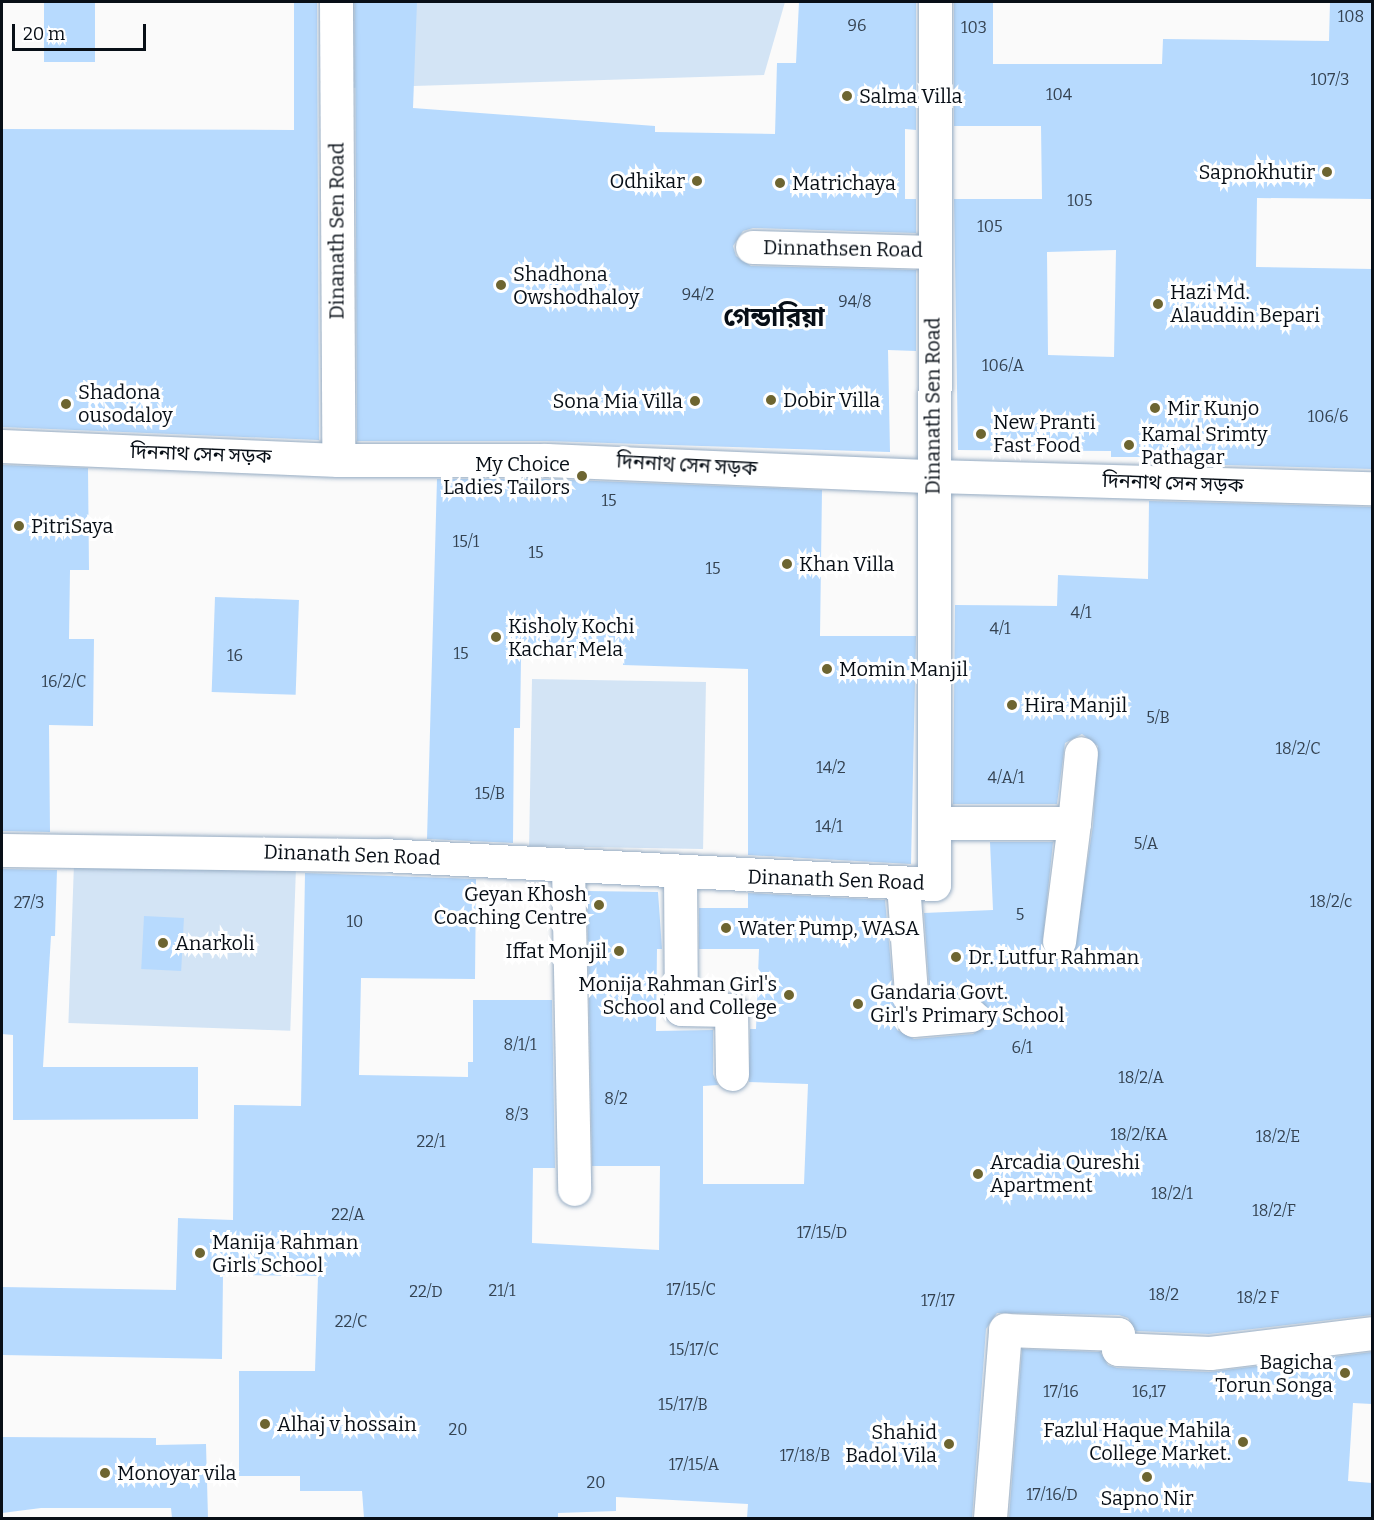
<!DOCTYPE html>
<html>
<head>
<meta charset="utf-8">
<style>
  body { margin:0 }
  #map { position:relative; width:1374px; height:1520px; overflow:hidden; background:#fafafa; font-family:Bitter,"Noto Sans Bengali",serif }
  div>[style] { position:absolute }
  .green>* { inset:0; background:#d3e4f5; transform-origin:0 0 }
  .building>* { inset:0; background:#b7dafe; transform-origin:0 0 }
  .roads { filter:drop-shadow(0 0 2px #96acc3) drop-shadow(0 0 2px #96acc3) }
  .street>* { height:33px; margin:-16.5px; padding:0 16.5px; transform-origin:16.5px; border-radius:16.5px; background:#fff }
  .dots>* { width:16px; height:16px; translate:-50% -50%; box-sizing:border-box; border:3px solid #fff; border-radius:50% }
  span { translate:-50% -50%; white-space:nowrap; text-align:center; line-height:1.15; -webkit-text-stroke:6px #fff; paint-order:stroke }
  .number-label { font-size:16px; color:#344251 }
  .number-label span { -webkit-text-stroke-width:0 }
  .poi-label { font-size:20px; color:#080f17 }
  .left { translate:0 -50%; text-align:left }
  .right { translate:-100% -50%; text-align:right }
  .street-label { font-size:20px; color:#080f17 }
  .district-label { font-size:26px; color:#080f17; font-weight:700 }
  .frame { position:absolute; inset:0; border:3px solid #080f17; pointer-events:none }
  .scale { position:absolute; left:12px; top:24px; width:134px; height:27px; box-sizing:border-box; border:3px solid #080f17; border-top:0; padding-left:8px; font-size:18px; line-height:21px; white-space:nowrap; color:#080f17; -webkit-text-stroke:4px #fff; paint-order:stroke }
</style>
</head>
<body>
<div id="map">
  <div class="green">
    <i style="clip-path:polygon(350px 2px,785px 2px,764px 75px,349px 88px)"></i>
    <i style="left:532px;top:679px;width:174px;height:167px;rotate:1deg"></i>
    <i style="left:74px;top:863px;width:222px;height:160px;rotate:2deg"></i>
  </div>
  <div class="building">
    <i style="left:44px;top:2px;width:51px;height:60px"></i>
    <i style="clip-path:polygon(294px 2px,317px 2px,319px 440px,2px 427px,2px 129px,294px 130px)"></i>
    <i style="clip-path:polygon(355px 2px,417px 2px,413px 108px,655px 126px,655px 132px,775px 134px,777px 63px,796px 63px,799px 2px,916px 2px,916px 130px,905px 129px,905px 199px,916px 199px,916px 233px,753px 228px,743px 231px,733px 246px,736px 256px,751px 266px,916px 270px,916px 351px,888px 350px,890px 452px,546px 441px,357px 441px)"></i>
    <i style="clip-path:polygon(evenodd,954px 2px,993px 2px,993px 64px,1162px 64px,1163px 39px,1329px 41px,1330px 2px,1372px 2px,1372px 199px,1257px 198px,1256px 267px,1372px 269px,1372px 469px,1149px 463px,1149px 457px,1111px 457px,1111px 451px,958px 450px,954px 199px,1042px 199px,1041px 126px,954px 126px,954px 2px,1116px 250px,1114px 357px,1048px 355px,1047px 252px,1116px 250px)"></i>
    <i style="clip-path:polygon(2px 465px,88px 468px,89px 570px,70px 570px,69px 639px,94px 639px,93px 726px,49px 725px,50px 832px,2px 831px)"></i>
    <i style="clip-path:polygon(437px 479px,546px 479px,822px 490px,820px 636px,916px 636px,911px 864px,748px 855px,748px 669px,623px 665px,623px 658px,521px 658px,520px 728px,514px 728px,513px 843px,427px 839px)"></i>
    <i style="clip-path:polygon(1149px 501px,1372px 507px,1372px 1315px,1209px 1334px,1136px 1331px,1128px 1318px,1119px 1315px,997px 1313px,986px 1329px,972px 1518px,747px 1518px,748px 1504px,616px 1497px,616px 1511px,558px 1513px,558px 1518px,364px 1518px,362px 1491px,300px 1491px,300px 1476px,239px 1476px,239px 1371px,315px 1371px,318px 1276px,223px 1275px,222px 1359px,2px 1355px,2px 1287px,176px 1290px,178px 1218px,233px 1220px,234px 1105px,301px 1106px,305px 873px,476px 879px,475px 979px,361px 978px,359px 1075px,468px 1077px,468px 1062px,473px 1062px,473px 1000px,552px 1000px,555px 1168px,533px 1168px,532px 1243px,659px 1250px,660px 1166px,592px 1166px,587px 891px,658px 892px,662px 949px,657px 949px,656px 1031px,713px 1030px,713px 1074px,718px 1085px,703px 1086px,703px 1184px,804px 1184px,808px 1084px,749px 1082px,750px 1029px,756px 1029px,759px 949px,699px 949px,699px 908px,748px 908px,748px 893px,885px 900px,897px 1030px,914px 1039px,973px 1034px,988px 1022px,990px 1013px,979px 998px,930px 1000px,924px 913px,993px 910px,990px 842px,1053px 842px,1042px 948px,1056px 959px,1074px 953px,1093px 825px,1098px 746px,1082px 734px,1065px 743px,1057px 804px,953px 804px,955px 605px,1057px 606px,1058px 575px,1148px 579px)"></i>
    <i style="left:215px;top:597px;width:84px;height:95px;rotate:2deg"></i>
    <i style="clip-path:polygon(2px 869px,57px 870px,55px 936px,51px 936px,43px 1067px,198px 1067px,198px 1119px,13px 1120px,13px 1035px,2px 1034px)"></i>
    <i style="left:144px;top:916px;width:40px;height:53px;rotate:3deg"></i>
    <i style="clip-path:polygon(1022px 1349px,1100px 1352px,1108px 1365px,1117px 1368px,1209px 1372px,1372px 1352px,1372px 1404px,1353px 1403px,1348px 1481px,1372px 1483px,1372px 1518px,1009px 1518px)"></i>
    <i style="clip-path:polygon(2px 1437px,156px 1438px,156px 1445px,206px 1444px,208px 1518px,172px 1518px,171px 1508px,41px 1508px,2px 1513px)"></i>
  </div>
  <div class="roads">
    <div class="street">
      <i style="left:336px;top:2px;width:458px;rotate:89.7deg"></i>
      <i style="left:752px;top:247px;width:183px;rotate:1.6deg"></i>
      <i style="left:2px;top:446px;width:336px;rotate:2.4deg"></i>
      <i style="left:338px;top:460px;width:208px"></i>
      <i style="left:546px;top:460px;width:387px;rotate:2.4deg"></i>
      <i style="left:933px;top:476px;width:439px;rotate:1.6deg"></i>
      <i style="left:934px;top:823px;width:140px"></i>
      <i style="left:1074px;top:823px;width:119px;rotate:97.2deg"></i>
      <i style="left:1074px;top:823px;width:70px;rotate:-84.3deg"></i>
      <i style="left:2px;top:850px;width:381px;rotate:0.8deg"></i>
      <i style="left:383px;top:855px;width:552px;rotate:3.01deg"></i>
      <i style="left:934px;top:884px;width:882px;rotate:-89.94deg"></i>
      <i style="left:568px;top:865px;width:324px;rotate:88.9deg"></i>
      <i style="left:680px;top:873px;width:136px;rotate:89.6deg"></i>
      <i style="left:681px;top:1009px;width:50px;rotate:1.1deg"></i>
      <i style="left:731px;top:1010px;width:64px;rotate:89.1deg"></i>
      <i style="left:903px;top:884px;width:136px;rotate:85.8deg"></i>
      <i style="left:913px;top:1020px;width:58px;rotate:-4.9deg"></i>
      <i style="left:990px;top:1518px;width:189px;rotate:-85.4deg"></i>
      <i style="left:1005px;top:1330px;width:113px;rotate:2deg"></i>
      <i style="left:1118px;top:1334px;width:15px;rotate:90deg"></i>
      <i style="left:1118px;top:1349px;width:92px;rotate:2.5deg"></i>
      <i style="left:1210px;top:1353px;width:163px;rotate:-7deg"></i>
    </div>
  </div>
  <div class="dots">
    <i style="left:847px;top:96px;background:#6d6531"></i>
    <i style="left:1327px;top:172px;background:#6d6531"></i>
    <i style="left:697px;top:181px;background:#6d6531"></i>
    <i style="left:780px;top:183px;background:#6d6531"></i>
    <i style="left:501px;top:285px;background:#6d6531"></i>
    <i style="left:1158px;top:304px;background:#6d6531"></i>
    <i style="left:771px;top:400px;background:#6d6531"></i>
    <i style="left:695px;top:401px;background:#6d6531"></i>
    <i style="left:66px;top:404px;background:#6d6531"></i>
    <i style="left:1155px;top:408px;background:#6d6531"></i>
    <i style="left:981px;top:434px;background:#6d6531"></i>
    <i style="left:1129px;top:445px;background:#6d6531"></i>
    <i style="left:582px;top:476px;background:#6d6531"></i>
    <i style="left:19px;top:526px;background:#6d6531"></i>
    <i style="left:787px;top:564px;background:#6d6531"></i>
    <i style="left:496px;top:637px;background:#6d6531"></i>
    <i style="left:827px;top:669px;background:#6d6531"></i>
    <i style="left:1012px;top:705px;background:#6d6531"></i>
    <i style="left:599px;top:905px;background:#6d6531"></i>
    <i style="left:726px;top:928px;background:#6d6531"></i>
    <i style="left:163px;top:943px;background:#6d6531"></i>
    <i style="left:619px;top:951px;background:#6d6531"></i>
    <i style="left:956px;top:957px;background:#6d6531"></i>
    <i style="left:789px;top:995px;background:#6d6531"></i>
    <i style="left:858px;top:1004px;background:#6d6531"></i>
    <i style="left:978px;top:1174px;background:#6d6531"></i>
    <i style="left:200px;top:1253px;background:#6d6531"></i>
    <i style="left:1345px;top:1373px;background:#6d6531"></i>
    <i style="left:265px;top:1424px;background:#6d6531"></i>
    <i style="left:1243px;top:1442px;background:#6d6531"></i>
    <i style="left:949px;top:1444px;background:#6d6531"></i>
    <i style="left:105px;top:1473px;background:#6d6531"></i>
    <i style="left:1147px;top:1477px;background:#6d6531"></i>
  </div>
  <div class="number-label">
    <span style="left:1351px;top:17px">108</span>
    <span style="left:857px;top:26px">96</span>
    <span style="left:974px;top:28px">103</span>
    <span style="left:1330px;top:80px">107/3</span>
    <span style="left:1059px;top:95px">104</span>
    <span style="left:1080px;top:201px">105</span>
    <span style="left:990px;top:227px">105</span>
    <span style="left:698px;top:295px">94/2</span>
    <span style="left:855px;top:302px">94/8</span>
    <span style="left:1003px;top:366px">106/A</span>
    <span style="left:1328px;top:417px">106/6</span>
    <span style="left:609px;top:501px">15</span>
    <span style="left:466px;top:542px">15/1</span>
    <span style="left:536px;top:553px">15</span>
    <span style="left:713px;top:569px">15</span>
    <span style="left:1081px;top:613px">4/1</span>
    <span style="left:1000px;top:629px">4/1</span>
    <span style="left:461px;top:654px">15</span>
    <span style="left:235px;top:656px">16</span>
    <span style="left:64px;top:682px">16/2/C</span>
    <span style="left:1158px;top:718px">5/B</span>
    <span style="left:1298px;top:749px">18/2/C</span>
    <span style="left:831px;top:768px">14/2</span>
    <span style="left:1006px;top:778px">4/A/1</span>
    <span style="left:490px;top:794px">15/B</span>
    <span style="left:829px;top:827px">14/1</span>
    <span style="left:1146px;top:844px">5/A</span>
    <span style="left:1331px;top:902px">18/2/c</span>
    <span style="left:29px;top:903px">27/3</span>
    <span style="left:1020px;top:915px">5</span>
    <span style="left:355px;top:922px">10</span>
    <span style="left:520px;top:1045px">8/1/1</span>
    <span style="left:1022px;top:1048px">6/1</span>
    <span style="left:1141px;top:1078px">18/2/A</span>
    <span style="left:616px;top:1099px">8/2</span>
    <span style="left:517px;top:1115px">8/3</span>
    <span style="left:1139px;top:1135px">18/2/KA</span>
    <span style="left:1278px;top:1137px">18/2/E</span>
    <span style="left:431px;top:1142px">22/1</span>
    <span style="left:1172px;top:1194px">18/2/1</span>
    <span style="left:1274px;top:1211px">18/2/F</span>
    <span style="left:348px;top:1215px">22/A</span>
    <span style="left:822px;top:1233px">17/15/D</span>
    <span style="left:691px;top:1290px">17/15/C</span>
    <span style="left:502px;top:1291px">21/1</span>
    <span style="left:426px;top:1292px">22/D</span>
    <span style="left:1164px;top:1295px">18/2</span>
    <span style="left:1258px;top:1298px">18/2 F</span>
    <span style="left:938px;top:1301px">17/17</span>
    <span style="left:351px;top:1322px">22/C</span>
    <span style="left:694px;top:1350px">15/17/C</span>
    <span style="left:1061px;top:1392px">17/16</span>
    <span style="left:1149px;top:1392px">16,17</span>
    <span style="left:683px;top:1405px">15/17/B</span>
    <span style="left:458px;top:1430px">20</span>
    <span style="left:805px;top:1456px">17/18/B</span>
    <span style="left:694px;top:1465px">17/15/A</span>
    <span style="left:596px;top:1483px">20</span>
    <span style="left:1052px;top:1495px">17/16/D</span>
  </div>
  <div class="poi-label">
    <span class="left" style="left:859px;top:96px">Salma Villa</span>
    <span class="right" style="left:1315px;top:172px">Sapnokhutir</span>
    <span class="right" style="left:685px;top:181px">Odhikar</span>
    <span class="left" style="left:792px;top:183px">Matrichaya</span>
    <span class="left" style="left:513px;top:286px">Shadhona<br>Owshodhaloy</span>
    <span class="left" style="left:1170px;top:304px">Hazi Md.<br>Alauddin Bepari</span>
    <span class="left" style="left:78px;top:404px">Shadona<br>ousodaloy</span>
    <span class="left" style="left:783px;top:400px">Dobir Villa</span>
    <span class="right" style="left:683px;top:401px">Sona Mia Villa</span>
    <span class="left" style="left:1167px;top:408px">Mir Kunjo</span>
    <span class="left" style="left:993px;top:434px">New Pranti<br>Fast Food</span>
    <span class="left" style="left:1141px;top:446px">Kamal Srimty<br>Pathagar</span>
    <span class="right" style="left:570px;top:476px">My Choice<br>Ladies Tailors</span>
    <span class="left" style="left:31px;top:526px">PitriSaya</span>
    <span class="left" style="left:799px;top:564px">Khan Villa</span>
    <span class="left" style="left:508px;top:638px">Kisholy Kochi<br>Kachar Mela</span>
    <span class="left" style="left:839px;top:669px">Momin Manjil</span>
    <span class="left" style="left:1024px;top:705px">Hira Manjil</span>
    <span class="right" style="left:587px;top:906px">Geyan Khosh<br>Coaching Centre</span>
    <span class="left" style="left:738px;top:928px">Water Pump, WASA</span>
    <span class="left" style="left:175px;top:943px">Anarkoli</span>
    <span class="right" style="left:607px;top:951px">Iffat Monjil</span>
    <span class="left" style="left:968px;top:957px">Dr. Lutfur Rahman</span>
    <span class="right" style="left:777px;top:996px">Monija Rahman Girl's<br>School and College</span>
    <span class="left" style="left:870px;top:1004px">Gandaria Govt.<br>Girl's Primary School</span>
    <span class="left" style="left:990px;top:1174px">Arcadia Qureshi<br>Apartment</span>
    <span class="left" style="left:212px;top:1254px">Manija Rahman<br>Girls School</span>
    <span class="right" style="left:1333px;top:1374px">Bagicha<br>Torun Songa</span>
    <span class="left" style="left:277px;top:1424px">Alhaj v hossain</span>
    <span class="right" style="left:1231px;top:1442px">Fazlul Haque Mahila<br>College Market.</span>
    <span class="right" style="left:937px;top:1444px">Shahid<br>Badol Vila</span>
    <span class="left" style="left:117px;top:1473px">Monoyar vila</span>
    <span style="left:1147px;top:1498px">Sapno Nir</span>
  </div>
  <div class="street-label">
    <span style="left:337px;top:231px;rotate:-90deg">Dinanath Sen Road</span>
    <span style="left:843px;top:249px;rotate:1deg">Dinnathsen Road</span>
    <span style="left:933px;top:406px;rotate:-90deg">Dinanath Sen Road</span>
    <span style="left:201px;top:454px;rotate:2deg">দিননাথ সেন সড়ক</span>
    <span style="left:687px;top:465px;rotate:3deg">দিননাথ সেন সড়ক</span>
    <span style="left:1173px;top:483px;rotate:2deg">দিননাথ সেন সড়ক</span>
    <span style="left:352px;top:855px;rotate:2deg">Dinanath Sen Road</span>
    <span style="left:836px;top:880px;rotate:2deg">Dinanath Sen Road</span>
  </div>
  <div class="district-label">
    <span style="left:774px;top:318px">গেন্ডারিয়া</span>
  </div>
  <div class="frame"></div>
  <div class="scale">20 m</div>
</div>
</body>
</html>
